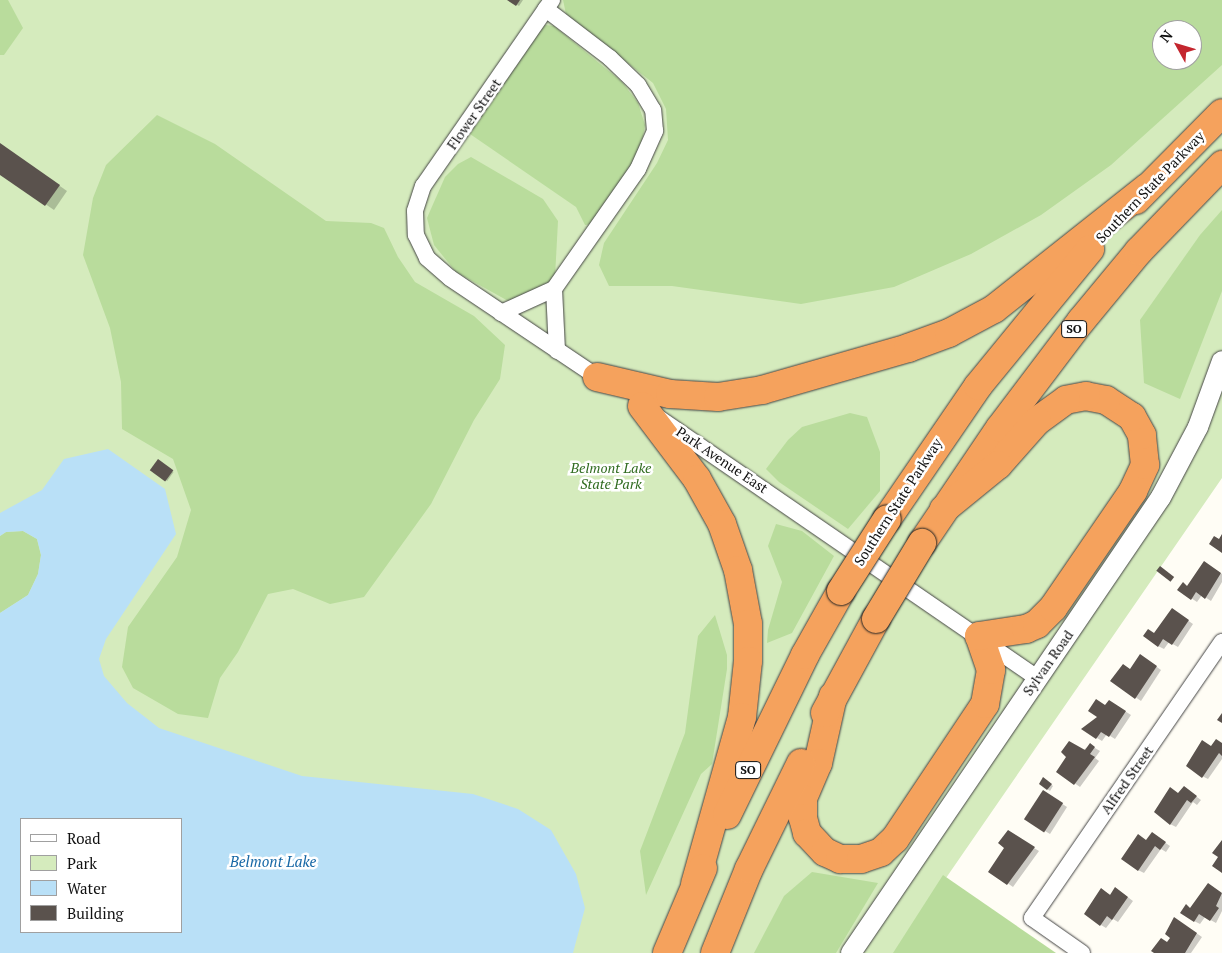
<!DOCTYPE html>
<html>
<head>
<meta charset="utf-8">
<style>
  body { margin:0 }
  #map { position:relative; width:1222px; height:953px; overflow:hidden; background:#fffdf5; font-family:"PT Serif",serif }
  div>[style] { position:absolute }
  .green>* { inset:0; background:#d5ebbd }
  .forest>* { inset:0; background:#b9dc9c }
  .water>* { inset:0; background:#b9e0f7 }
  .shadow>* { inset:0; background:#0003; transform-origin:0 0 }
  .building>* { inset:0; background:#5a524d; transform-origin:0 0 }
  .roads { filter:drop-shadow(0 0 1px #444) drop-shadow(0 0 1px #444) }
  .minor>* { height:16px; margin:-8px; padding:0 8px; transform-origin:8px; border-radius:8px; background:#fff }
  .tertiary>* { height:20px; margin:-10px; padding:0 10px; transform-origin:10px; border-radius:10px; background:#fff }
  .motorway>* { height:28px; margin:-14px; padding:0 14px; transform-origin:14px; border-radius:14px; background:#f5a25d }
  .bridges { filter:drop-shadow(0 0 1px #222) drop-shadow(0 0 1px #222) }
  .motorway-bridge>* { height:28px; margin:-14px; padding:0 14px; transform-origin:14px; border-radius:14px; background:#f5a25d }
  span { translate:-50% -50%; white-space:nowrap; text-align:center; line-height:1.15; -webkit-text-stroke:5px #fff; paint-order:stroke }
  .shield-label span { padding:1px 4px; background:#fff; border:1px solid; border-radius:4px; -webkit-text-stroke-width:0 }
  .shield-label { font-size:12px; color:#111; font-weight:700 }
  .street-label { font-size:14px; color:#111 }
  .park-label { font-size:14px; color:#2f6b1f; font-style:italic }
  .water-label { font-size:15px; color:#1768a6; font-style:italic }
  .legend { position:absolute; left:20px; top:818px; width:162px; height:115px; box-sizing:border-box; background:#fff; border:1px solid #a0a0a0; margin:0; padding:6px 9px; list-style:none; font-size:15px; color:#111 }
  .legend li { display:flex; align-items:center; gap:10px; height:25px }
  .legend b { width:25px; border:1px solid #a0a0a0 }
  .north { position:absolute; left:1152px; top:20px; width:50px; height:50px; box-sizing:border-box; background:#fff; border:1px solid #a0a0a0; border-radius:50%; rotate:309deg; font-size:14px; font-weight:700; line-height:20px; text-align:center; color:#111 }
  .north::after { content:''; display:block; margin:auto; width:18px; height:22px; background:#c4262e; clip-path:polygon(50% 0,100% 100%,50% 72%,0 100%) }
</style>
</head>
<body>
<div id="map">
  <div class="green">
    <i style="clip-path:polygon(evenodd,0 0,1222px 0,1222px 478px,946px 878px,1054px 953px,0 953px,0 0,1162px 30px,1192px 30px,1192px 60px,1162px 60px,1162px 30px,0 0,21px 819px,181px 819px,181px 932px,21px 932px,21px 819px)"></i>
  </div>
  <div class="forest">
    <i style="clip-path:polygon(0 0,8px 0,23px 28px,4px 55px,0 55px)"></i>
    <i style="clip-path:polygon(evenodd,563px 0,1222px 0,1222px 65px,1111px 165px,1041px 215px,971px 254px,894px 287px,801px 304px,672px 286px,609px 286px,599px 265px,604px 243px,657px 163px,668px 140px,666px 109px,653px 83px,566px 14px,563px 0,1162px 30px,1192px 30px,1192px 60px,1162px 60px,1162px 30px)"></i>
    <i style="clip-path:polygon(545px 25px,554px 26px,622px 82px,638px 103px,645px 125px,640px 152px,595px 224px,585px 225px,576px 207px,470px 134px,536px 32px)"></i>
    <i style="clip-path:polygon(157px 115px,215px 144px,326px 221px,371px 223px,384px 228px,398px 257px,415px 282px,474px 316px,505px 345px,500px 379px,474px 420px,431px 504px,364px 597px,330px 604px,293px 589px,268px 594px,238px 652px,220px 678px,208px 718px,178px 714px,133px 688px,122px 667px,128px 627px,177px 557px,191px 510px,173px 459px,122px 429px,121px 382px,110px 328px,83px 255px,93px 198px,106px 165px)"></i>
    <i style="clip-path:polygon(471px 157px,543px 199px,558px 221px,555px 277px,539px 295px,510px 302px,456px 272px,434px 245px,427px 218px,445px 177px,458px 164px)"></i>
    <i style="clip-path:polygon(1222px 210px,1222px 291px,1180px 399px,1144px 383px,1140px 320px,1200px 235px)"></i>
    <i style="clip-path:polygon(850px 413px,867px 417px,880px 452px,880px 491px,848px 529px,779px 482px,766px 469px,788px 440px,802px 427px)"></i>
    <i style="clip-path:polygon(776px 524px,802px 531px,834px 556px,792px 633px,767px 643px,768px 630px,782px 582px,768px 546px)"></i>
    <i style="clip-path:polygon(23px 531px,37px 539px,41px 555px,38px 574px,28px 595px,0 613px,0 536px,6px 532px)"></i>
    <i style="clip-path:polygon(715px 615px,727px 655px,727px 669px,712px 764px,701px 774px,646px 895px,640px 851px,685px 733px,698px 636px)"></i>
    <i style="clip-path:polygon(812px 872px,878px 883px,836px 953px,754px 953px,784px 896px)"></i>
    <i style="clip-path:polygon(943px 875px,1056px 953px,893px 953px)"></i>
  </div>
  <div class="water">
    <i style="clip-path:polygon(evenodd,108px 449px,165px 489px,176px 534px,106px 639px,99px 659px,104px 676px,127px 703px,159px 728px,302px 776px,473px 794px,518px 809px,551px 830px,576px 874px,585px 908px,573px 953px,0 953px,0 613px,28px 595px,38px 574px,41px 555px,37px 539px,23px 531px,6px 532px,0 536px,0 513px,42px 490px,64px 459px,108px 449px,21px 819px,181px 819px,181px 932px,21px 932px,21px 819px)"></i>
  </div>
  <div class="shadow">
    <i style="clip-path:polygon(509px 0,523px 0,519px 6px)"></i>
    <i style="clip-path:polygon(0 144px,67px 191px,54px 210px,0 173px)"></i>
    <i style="left:158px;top:461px;width:19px;height:11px;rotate:35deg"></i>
    <i style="clip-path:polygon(1210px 566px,1222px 574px,1222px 582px,1211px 601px,1202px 595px,1197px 602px,1179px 590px,1188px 587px)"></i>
    <i style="clip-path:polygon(1177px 613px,1193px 624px,1178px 647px,1169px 642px,1164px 649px,1158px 646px,1155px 634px)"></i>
    <i style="clip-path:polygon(1146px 659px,1161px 670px,1141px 701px,1112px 681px)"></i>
    <i style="clip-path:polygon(1114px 704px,1131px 715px,1115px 739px,1107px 734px,1102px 741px,1097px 738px,1099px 717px,1106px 706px)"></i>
    <i style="clip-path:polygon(1222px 744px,1222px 759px,1208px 779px,1202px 776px,1211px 747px)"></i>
    <i style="clip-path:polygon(1090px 745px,1100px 751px,1095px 758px,1099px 761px,1080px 787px,1057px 771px)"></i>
    <i style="clip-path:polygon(1044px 779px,1053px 786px,1050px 791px,1040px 784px)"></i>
    <i style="clip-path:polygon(1189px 791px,1201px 800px,1197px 805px,1193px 802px,1176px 827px,1170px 824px,1179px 795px)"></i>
    <i style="clip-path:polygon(1044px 792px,1067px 807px,1050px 834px,1045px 831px)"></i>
    <i style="clip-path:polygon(1008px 832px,1039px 851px,1013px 887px,990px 871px,1006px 847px)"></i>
    <i style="clip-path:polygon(1157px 837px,1170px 846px,1166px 852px,1161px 849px,1144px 873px,1138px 870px,1147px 841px)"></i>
    <i style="clip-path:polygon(1214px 888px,1222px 894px,1222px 911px,1216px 923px,1205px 917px,1200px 924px,1194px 921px,1191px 909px)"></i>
    <i style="clip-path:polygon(1102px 890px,1111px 895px,1121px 892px,1133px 901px,1118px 922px,1113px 919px,1106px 928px,1101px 925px)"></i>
    <i style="clip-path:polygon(1180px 922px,1202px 937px,1191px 953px,1156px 953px,1168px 943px)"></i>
  </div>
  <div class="building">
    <i style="clip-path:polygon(507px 0,520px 0,516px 6px)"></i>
    <i style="clip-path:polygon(0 143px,60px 185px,45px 206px,0 175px)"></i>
    <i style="left:158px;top:459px;width:19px;height:14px;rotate:36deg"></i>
    <i style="clip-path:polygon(1222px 534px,1222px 553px,1209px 544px,1214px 536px,1219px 539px)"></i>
    <i style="clip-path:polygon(1204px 561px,1221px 573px,1205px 599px,1196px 592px,1191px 600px,1177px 590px,1183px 582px,1187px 586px)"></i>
    <i style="left:1160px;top:566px;width:18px;height:6px;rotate:38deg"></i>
    <i style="clip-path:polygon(1172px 608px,1189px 620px,1172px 645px,1163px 639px,1158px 647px,1143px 636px,1148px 629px,1154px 633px)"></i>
    <i style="clip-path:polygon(1140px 654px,1157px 666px,1135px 699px,1110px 681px,1123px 664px,1130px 669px)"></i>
    <i style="clip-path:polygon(1096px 699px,1105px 705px,1109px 700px,1126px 711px,1109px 737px,1101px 732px,1096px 739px,1081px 729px,1097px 717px,1088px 711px)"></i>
    <i style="clip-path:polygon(1222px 713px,1222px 723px,1217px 720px)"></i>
    <i style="clip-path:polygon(1216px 739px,1222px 743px,1222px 756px,1219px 753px,1202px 778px,1186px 766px,1202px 740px,1211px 746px)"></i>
    <i style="clip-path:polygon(1069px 741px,1085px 750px,1090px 743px,1095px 747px,1090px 754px,1095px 757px,1074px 785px,1056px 772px,1066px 757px,1061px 752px)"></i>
    <i style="clip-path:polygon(1043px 777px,1052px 784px,1047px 790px,1039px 784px)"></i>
    <i style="clip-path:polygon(1184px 786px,1197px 796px,1191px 803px,1187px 800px,1170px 825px,1154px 812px,1170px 787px,1178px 793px)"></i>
    <i style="left:1043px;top:790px;width:24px;height:35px;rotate:33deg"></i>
    <i style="clip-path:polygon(1008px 830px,1035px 847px,1007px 885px,988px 872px,1004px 848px,998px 843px)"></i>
    <i style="clip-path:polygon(1152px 832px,1166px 842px,1160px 850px,1155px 846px,1138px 871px,1121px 859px,1138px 834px,1146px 840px)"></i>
    <i style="clip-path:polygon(1222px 840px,1222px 873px,1212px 866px,1218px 857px,1212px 853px)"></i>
    <i style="clip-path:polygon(1208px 883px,1222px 893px,1216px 906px,1219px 908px,1210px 921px,1199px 914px,1194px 922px,1180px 913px,1186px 904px,1190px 908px)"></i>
    <i style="clip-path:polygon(1115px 887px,1128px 897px,1112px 920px,1107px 916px,1100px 926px,1084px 914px,1101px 888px,1110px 895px)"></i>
    <i style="clip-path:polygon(1174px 917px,1197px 933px,1185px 953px,1154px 953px,1151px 951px,1161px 938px,1167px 942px,1170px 938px,1165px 934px)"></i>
  </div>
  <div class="roads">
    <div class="minor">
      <i style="left:552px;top:0;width:226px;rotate:124.7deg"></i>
      <i style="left:423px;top:186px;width:26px;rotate:108deg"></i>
      <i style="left:415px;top:211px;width:24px;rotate:88deg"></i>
      <i style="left:416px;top:235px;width:25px;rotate:64deg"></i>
      <i style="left:427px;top:258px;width:30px;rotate:41deg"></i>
      <i style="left:450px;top:278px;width:184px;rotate:33.9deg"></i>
      <i style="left:554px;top:289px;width:62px;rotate:87.2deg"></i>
      <i style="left:501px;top:313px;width:58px;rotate:-24.4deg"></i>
      <i style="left:554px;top:289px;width:146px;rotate:-55deg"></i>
      <i style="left:638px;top:169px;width:42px;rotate:-65.9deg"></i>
      <i style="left:655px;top:131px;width:21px;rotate:-95deg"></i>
      <i style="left:653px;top:110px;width:29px;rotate:-121deg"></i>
      <i style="left:638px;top:85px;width:39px;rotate:-136deg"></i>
      <i style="left:610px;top:58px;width:81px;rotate:-142.6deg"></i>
      <i style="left:659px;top:418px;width:460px;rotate:34.5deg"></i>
      <i style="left:1082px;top:953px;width:61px;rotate:-145deg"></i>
      <i style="left:1032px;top:918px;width:335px;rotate:-55.5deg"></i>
    </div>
    <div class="tertiary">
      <i style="left:851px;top:953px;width:551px;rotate:-55.79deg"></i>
      <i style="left:1161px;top:497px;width:79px;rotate:-62.1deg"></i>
      <i style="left:1198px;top:427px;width:70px;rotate:-70deg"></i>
    </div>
    <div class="motorway">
      <i style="left:1136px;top:200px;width:122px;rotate:-45.3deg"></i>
      <i style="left:597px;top:377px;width:75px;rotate:13.1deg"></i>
      <i style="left:670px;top:394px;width:48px;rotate:3.6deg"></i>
      <i style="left:718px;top:397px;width:45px;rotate:-9deg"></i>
      <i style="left:762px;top:390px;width:152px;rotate:-16deg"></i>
      <i style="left:908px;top:348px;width:44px;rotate:-20.1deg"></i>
      <i style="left:949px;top:333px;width:51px;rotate:-28.1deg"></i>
      <i style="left:994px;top:309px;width:196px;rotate:-38.4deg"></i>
      <i style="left:642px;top:406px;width:91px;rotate:53deg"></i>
      <i style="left:697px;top:479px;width:51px;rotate:60.9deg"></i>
      <i style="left:722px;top:524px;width:49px;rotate:70.8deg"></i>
      <i style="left:738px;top:570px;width:55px;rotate:79.5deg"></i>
      <i style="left:748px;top:624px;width:37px;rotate:90deg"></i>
      <i style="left:748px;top:661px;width:56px;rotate:96.1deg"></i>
      <i style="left:742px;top:717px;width:173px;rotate:105.7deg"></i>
      <i style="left:887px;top:519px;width:161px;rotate:-55.6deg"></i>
      <i style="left:978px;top:386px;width:177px;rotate:-50.7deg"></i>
      <i style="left:922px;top:543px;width:139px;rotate:-55.9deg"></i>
      <i style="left:1000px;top:428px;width:134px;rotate:-52.9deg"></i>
      <i style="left:1081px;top:321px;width:91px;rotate:-50.4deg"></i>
      <i style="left:1139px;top:251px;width:120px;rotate:-46deg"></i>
      <i style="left:833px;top:696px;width:69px;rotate:102.6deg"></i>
      <i style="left:818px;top:763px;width:39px;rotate:113deg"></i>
      <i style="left:803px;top:799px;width:19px;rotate:90deg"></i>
      <i style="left:803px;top:818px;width:16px;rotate:75deg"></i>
      <i style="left:807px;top:833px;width:26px;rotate:47deg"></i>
      <i style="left:825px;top:852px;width:17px;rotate:25deg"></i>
      <i style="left:840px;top:859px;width:21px"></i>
      <i style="left:861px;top:859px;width:21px;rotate:-19deg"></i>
      <i style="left:881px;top:852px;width:19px;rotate:-43deg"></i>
      <i style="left:895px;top:839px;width:162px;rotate:-56.3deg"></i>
      <i style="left:985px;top:704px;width:35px;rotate:-80deg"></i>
      <i style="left:991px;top:670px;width:36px;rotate:-109deg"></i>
      <i style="left:979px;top:636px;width:48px;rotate:-8.5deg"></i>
      <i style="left:1026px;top:629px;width:12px;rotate:-24deg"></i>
      <i style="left:1037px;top:624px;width:23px;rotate:-45deg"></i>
      <i style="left:1053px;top:608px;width:142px;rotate:-55.6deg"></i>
      <i style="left:1133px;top:491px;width:29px;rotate:-65deg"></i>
      <i style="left:1145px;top:465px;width:30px;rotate:-96deg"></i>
      <i style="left:1142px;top:435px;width:21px;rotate:-119deg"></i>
      <i style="left:1132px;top:417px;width:31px;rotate:-147deg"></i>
      <i style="left:1106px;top:400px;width:20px;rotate:-169deg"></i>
      <i style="left:1086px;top:396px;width:20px;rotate:169deg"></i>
      <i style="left:1066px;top:400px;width:36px;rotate:144deg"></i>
      <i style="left:1037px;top:421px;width:59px;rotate:131.6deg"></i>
      <i style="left:998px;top:465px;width:70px;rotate:140.8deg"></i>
      <i style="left:825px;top:713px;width:107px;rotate:-61.5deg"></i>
      <i style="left:727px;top:815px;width:178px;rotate:-64deg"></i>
      <i style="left:805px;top:655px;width:73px;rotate:-60.6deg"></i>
      <i style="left:667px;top:953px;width:92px;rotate:-67deg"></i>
      <i style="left:715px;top:953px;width:91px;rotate:-68deg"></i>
      <i style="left:749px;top:869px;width:118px;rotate:-63.9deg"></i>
    </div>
  </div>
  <div class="bridges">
    <div class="motorway-bridge">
      <i style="left:841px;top:591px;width:85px;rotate:-57.4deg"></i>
      <i style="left:876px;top:619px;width:89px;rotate:-58.8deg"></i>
    </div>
  </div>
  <div class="shield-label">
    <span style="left:1074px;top:329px">SO</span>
    <span style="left:748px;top:770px">SO</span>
  </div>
  <div class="street-label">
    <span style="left:474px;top:114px;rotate:-55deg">Flower Street</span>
    <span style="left:1150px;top:187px;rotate:-46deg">Southern State Parkway</span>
    <span style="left:722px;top:460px;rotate:34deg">Park Avenue East</span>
    <span style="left:898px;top:502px;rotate:-57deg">Southern State Parkway</span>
    <span style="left:1048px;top:663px;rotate:-55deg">Sylvan Road</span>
    <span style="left:1127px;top:780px;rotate:-55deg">Alfred Street</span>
  </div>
  <div class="park-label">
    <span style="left:611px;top:476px">Belmont Lake<br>State Park</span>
  </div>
  <div class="water-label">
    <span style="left:273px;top:862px">Belmont Lake</span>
  </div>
  <ul class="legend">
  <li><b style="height:6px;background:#fff"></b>Road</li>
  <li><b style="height:14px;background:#d5ebbd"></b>Park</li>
  <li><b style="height:14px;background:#b9e0f7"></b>Water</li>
  <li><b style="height:14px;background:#5a524d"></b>Building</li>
  </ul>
  <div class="north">N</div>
</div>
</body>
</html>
